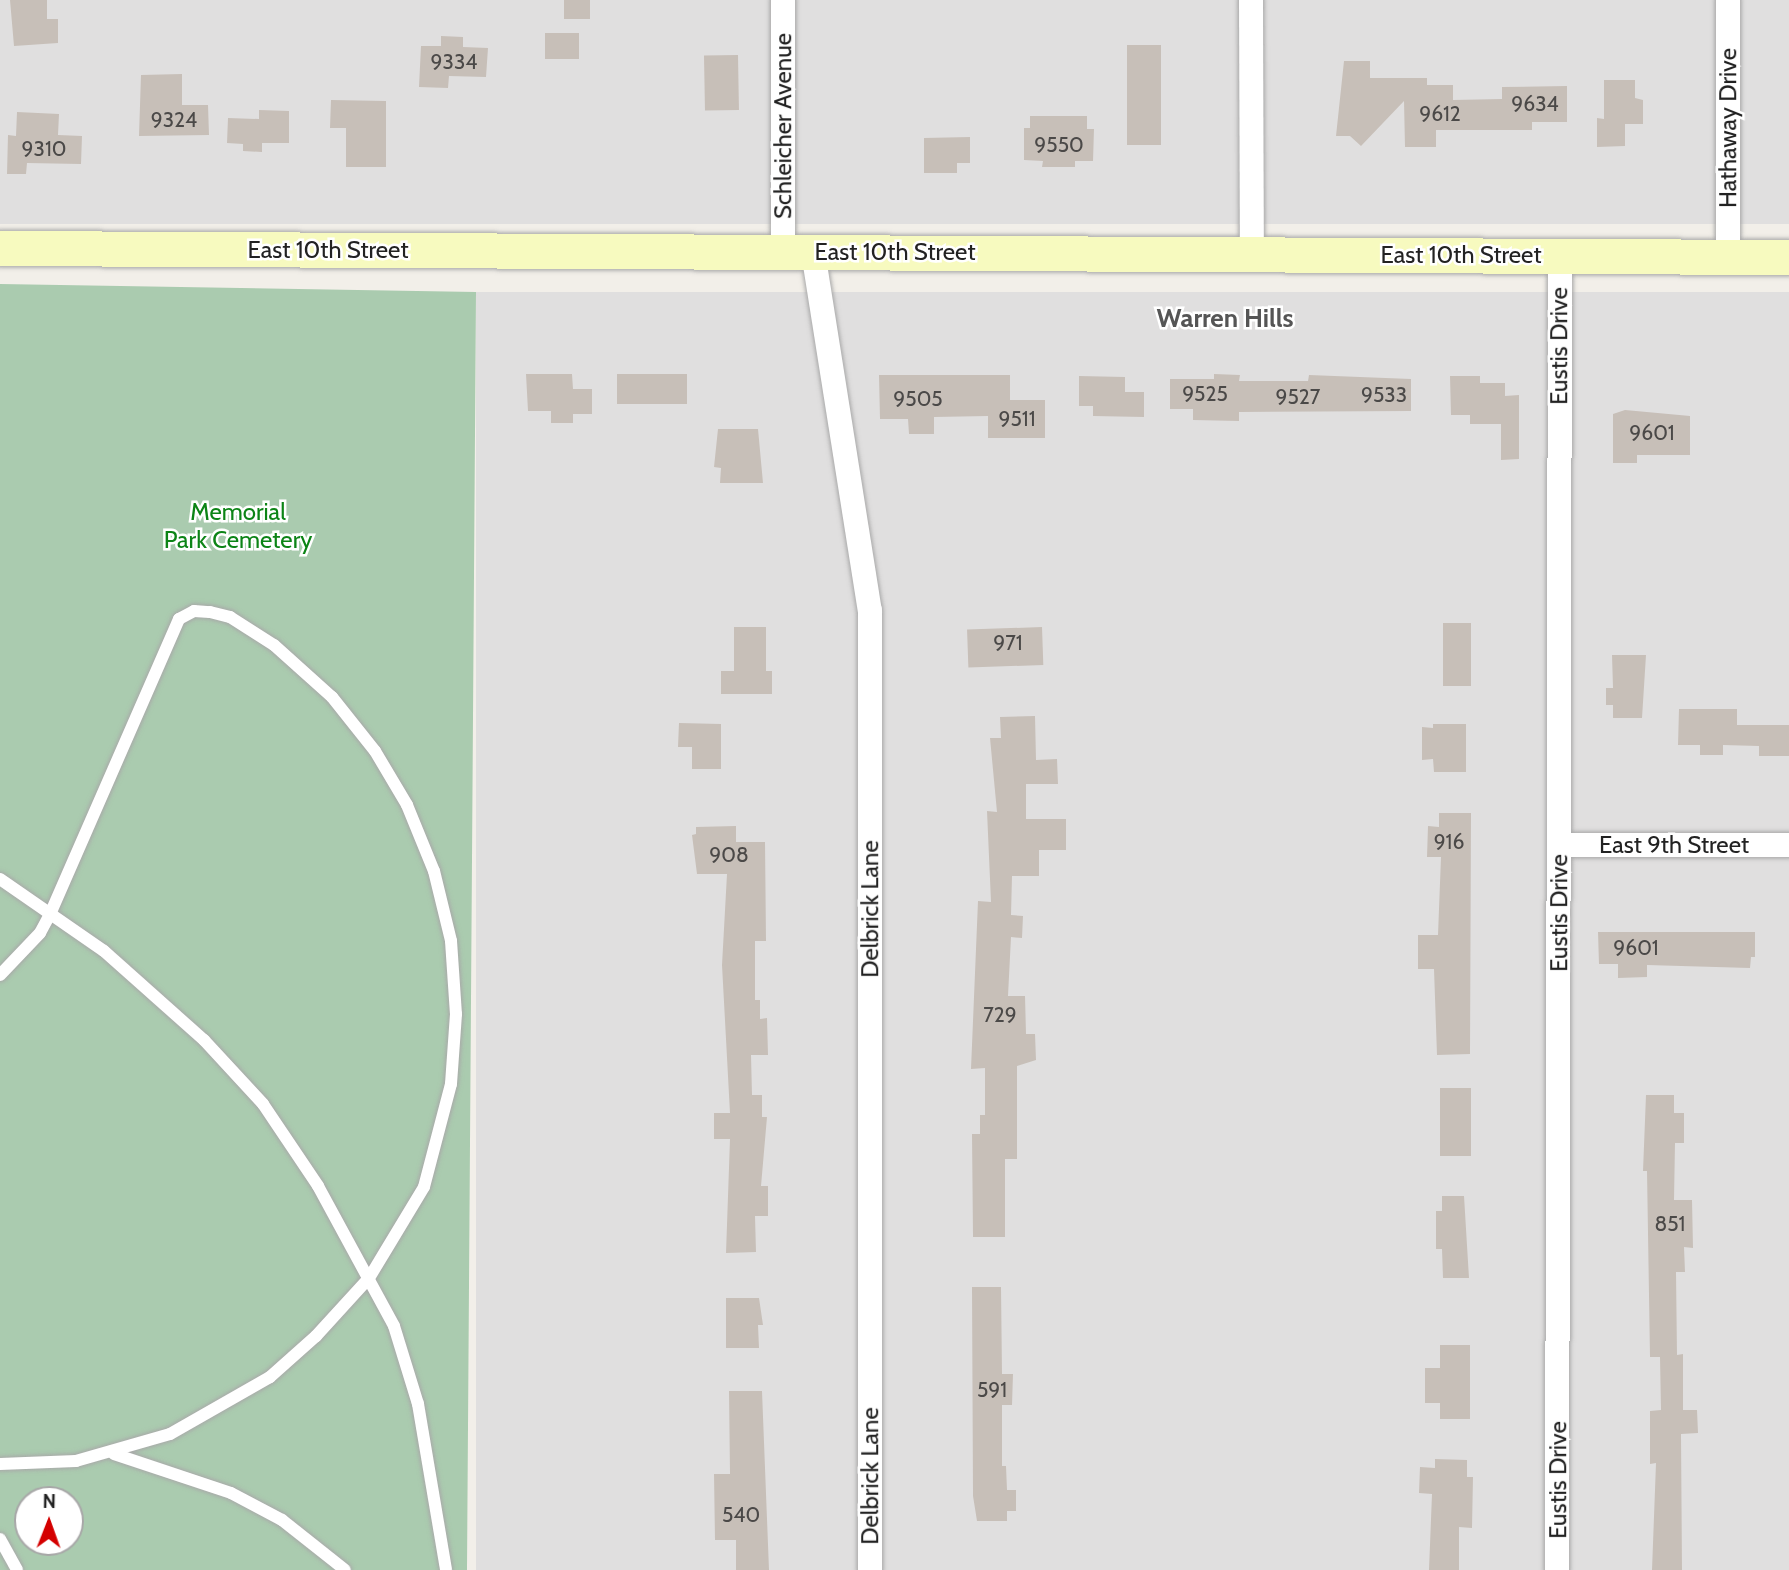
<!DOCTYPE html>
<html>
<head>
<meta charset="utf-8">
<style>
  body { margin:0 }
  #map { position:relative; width:1789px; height:1570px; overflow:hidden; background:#f2efe9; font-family:Cabin,sans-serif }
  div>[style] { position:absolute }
  .residential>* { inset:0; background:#e0dfdf; transform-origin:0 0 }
  .cemetery>* { inset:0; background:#aacbaf }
  .building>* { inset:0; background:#c7bfb8; transform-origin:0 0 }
  .roads { filter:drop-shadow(0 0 2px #a9a9a9) drop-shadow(0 0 2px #a9a9a9) }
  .service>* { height:12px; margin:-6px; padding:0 6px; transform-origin:6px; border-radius:6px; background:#fff }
  .minor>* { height:24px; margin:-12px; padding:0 12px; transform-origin:12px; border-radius:12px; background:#fff }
  .secondary>* { height:35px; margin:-17.5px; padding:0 17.5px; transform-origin:17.5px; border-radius:17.5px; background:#f7fabf }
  span { translate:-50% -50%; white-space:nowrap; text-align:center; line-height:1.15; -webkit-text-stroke:5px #fff; paint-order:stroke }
  .number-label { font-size:21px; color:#4b4948 }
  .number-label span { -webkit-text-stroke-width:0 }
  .street-label { font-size:24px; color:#222 }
  .park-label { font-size:24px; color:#0c8416 }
  .neighbourhood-label { font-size:26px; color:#555; font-weight:700 }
  .north { position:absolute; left:14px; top:1486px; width:70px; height:70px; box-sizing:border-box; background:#fff; border:2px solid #a7a7a7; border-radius:50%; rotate:1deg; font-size:19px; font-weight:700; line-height:28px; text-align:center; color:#222 }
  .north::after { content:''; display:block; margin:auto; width:24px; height:32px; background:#d40000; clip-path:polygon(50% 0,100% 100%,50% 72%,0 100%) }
</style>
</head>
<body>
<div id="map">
  <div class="residential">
    <i style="left:0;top:0;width:1789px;height:224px"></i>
    <i style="left:476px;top:292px;width:1313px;height:1278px"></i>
  </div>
  <div class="cemetery">
    <i style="clip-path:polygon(evenodd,0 284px,476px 292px,467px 1570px,0 1570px,0 284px,28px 1500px,70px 1500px,70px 1542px,28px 1542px,28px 1500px)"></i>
  </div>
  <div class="building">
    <i style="clip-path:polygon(10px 0,47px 0,47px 19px,58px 19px,58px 43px,14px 46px)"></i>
    <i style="left:564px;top:0;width:26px;height:19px"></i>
    <i style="left:579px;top:33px;width:26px;height:34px;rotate:90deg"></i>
    <i style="clip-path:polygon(441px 36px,463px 37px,463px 47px,488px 48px,486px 77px,449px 76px,448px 88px,419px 87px,421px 46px,441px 46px)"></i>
    <i style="left:1127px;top:45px;width:34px;height:100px"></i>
    <i style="left:738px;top:55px;width:55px;height:34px;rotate:89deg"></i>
    <i style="clip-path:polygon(1344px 61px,1370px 61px,1370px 78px,1427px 78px,1427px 85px,1453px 85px,1453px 100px,1502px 99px,1502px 87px,1567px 86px,1567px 122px,1532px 122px,1532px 130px,1436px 130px,1436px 147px,1405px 147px,1404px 101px,1361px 146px,1350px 136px,1336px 136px)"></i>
    <i style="clip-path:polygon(182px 74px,182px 105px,208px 105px,209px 135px,139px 136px,141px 75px)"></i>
    <i style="clip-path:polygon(1604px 80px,1635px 80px,1635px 98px,1643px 100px,1643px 124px,1625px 124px,1625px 146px,1597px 147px,1597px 118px,1604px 119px)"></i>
    <i style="clip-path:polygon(331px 100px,386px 101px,386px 167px,346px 167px,346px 128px,330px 128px)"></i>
    <i style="clip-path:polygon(259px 110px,289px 111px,289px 143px,262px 143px,262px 152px,243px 151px,243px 144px,227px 143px,228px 118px,259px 119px)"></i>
    <i style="clip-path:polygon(17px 112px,59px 114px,58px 135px,82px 136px,81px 164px,27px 163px,26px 174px,7px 174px,8px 135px,16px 136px)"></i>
    <i style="clip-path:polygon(1030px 116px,1087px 116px,1087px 129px,1094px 129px,1093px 161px,1075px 161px,1075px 167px,1042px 167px,1043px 161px,1024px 160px,1024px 128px,1030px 128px)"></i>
    <i style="clip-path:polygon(970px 137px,970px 163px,957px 163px,957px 173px,924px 173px,924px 138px)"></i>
    <i style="clip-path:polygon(526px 374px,572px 374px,573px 389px,592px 389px,592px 414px,573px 414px,573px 423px,551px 423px,551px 411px,528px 411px)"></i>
    <i style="left:617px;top:374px;width:70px;height:30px"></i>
    <i style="clip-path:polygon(1214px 374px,1240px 375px,1239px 381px,1308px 381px,1309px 375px,1411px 379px,1411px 411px,1239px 412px,1239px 421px,1193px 420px,1193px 409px,1170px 409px,1170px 379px,1214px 379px)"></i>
    <i style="clip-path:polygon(879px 375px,1010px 375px,1010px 400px,1045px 400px,1045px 438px,988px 438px,988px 416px,934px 417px,934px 434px,909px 434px,908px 419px,880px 419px)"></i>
    <i style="clip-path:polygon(1079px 376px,1125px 377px,1125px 392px,1144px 392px,1144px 417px,1093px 416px,1093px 406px,1079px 406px)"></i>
    <i style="clip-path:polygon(1450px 376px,1480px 376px,1480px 383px,1505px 383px,1505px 396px,1519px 395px,1519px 459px,1501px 460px,1501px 424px,1470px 424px,1470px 415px,1451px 415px)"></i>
    <i style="clip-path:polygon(1625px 410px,1690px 416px,1690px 455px,1637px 455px,1637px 463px,1613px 463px,1613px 414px)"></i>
    <i style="clip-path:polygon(718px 429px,758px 429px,763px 483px,720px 483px,721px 468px,714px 467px)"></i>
    <i style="left:1443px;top:623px;width:28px;height:63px"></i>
    <i style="clip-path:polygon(734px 627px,766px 627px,766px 671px,772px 671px,772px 694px,721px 694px,721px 671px,734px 671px)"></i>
    <i style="left:1042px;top:627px;width:38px;height:75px;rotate:88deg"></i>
    <i style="clip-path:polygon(1612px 655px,1646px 655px,1642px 718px,1613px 718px,1613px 705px,1606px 705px,1606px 688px,1613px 688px)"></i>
    <i style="clip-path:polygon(1679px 709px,1737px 709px,1737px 725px,1789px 725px,1789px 756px,1759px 756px,1759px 746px,1723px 745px,1723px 755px,1700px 755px,1700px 745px,1678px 745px)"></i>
    <i style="clip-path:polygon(1035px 716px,1036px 760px,1057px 759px,1058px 784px,1026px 784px,1026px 819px,1066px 819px,1066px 850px,1039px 850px,1039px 876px,1012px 876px,1011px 915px,1023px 916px,1022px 938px,1011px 937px,1008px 996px,1025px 996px,1026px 1034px,1035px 1034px,1036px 1060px,1017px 1066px,1017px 1159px,1005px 1159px,1005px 1237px,973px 1237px,972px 1134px,980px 1134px,980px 1115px,985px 1115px,985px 1068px,971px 1069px,978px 901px,991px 902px,987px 811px,997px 812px,990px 738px,1001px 738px,1000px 717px)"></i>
    <i style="clip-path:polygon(679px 723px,721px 724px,721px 769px,692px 769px,692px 747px,678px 747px)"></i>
    <i style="clip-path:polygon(1433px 724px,1466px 724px,1466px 772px,1434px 772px,1433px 759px,1422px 760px,1422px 727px,1433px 728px)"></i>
    <i style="clip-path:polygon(1439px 813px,1471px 813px,1470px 1054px,1437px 1055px,1434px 969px,1418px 969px,1418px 935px,1438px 935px,1441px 857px,1427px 857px,1428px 826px,1439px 827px)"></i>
    <i style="clip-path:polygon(736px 826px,736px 842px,765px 842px,766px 941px,755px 941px,755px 1000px,760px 1000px,760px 1019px,767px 1018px,768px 1055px,751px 1055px,752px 1095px,762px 1095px,762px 1117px,767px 1117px,761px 1186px,768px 1186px,768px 1216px,755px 1216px,756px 1252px,726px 1253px,730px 1139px,714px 1139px,714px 1113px,730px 1113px,722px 965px,727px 874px,697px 874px,692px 835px,696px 834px,696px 827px)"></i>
    <i style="clip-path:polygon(1598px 932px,1755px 932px,1755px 957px,1751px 957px,1750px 968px,1647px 965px,1647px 977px,1618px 978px,1618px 964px,1599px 964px)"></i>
    <i style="left:1440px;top:1088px;width:31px;height:68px"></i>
    <i style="clip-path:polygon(1646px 1095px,1674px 1095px,1674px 1113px,1684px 1113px,1684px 1143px,1675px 1143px,1674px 1200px,1692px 1200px,1693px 1248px,1684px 1247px,1685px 1272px,1676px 1272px,1677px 1355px,1683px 1354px,1683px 1410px,1697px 1410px,1698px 1433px,1681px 1434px,1682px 1570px,1652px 1570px,1656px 1463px,1650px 1464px,1650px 1411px,1661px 1410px,1660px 1357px,1650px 1357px,1647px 1171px,1643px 1171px)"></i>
    <i style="clip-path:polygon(1442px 1196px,1464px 1196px,1469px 1278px,1443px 1278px,1442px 1249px,1436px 1249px,1436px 1211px,1442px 1211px)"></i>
    <i style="clip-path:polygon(972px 1287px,1001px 1287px,1002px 1374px,1013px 1374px,1012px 1405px,1002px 1405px,1002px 1466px,1006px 1466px,1007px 1490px,1016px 1490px,1016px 1511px,1007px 1511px,1007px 1521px,977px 1521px,973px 1496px)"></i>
    <i style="clip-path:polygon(726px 1298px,759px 1298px,763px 1325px,758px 1325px,759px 1348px,726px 1348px)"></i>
    <i style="clip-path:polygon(1440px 1345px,1470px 1345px,1470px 1419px,1440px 1419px,1440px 1403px,1425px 1403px,1425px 1368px,1440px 1368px)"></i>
    <i style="clip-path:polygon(729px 1391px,762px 1391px,769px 1570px,736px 1570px,736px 1540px,715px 1540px,714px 1474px,730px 1474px)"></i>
    <i style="clip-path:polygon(1435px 1459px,1467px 1460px,1467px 1477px,1473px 1477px,1472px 1528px,1459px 1527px,1459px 1570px,1429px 1570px,1432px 1494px,1419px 1493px,1420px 1467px,1435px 1468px)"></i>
  </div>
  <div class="roads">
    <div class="service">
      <i style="left:0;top:879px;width:126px;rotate:34.7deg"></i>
      <i style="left:104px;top:951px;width:134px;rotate:41.7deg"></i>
      <i style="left:204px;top:1040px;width:87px;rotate:47.3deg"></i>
      <i style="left:263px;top:1104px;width:99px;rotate:56.1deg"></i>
      <i style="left:318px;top:1186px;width:159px;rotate:61.5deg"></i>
      <i style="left:394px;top:1326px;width:82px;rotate:72.9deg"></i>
      <i style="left:418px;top:1404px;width:168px;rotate:80.4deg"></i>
      <i style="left:0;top:975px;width:58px;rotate:-46.4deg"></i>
      <i style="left:40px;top:933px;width:24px;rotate:-62deg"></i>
      <i style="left:51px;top:912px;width:320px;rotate:-66.4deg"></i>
      <i style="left:179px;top:619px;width:17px;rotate:-28deg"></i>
      <i style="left:194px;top:611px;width:16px;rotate:4deg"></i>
      <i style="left:210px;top:612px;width:21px;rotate:14deg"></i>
      <i style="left:230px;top:617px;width:52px;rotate:32.5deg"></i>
      <i style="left:274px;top:645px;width:78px;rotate:41.9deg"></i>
      <i style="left:332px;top:697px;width:69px;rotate:51.5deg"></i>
      <i style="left:375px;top:751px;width:63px;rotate:59.3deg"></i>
      <i style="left:407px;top:805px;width:71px;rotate:67.8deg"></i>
      <i style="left:434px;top:871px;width:72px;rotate:76.3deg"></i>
      <i style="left:451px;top:941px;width:73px;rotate:86.1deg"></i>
      <i style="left:456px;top:1014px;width:70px;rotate:94.1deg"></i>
      <i style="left:451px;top:1084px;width:106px;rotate:104.7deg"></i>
      <i style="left:424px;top:1187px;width:106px;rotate:121.1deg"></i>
      <i style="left:369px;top:1278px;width:79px;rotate:132.4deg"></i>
      <i style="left:316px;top:1336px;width:62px;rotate:138.3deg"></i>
      <i style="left:270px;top:1377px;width:115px;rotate:150.3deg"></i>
      <i style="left:170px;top:1434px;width:98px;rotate:164deg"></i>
      <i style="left:76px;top:1461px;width:76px;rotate:177.7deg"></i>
      <i style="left:114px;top:1454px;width:123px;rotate:18.4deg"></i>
      <i style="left:231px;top:1493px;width:58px;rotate:27.9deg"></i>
      <i style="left:282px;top:1520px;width:80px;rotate:38.4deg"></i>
      <i style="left:0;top:1539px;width:35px;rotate:61deg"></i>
    </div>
    <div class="minor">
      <i style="left:783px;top:0;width:252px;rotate:90deg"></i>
      <i style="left:1251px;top:0;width:254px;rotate:89.8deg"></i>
      <i style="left:1728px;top:0;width:256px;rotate:90deg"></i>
      <i style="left:813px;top:252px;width:363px;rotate:81deg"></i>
      <i style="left:870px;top:610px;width:960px;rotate:90deg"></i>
      <i style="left:1559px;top:845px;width:230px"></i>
      <i style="left:1557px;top:1570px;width:1315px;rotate:-89.87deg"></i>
    </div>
    <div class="secondary">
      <i style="left:0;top:248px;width:1789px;rotate:0.29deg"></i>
    </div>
  </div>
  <div class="number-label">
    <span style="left:454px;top:62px">9334</span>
    <span style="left:1535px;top:104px">9634</span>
    <span style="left:1440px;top:114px">9612</span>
    <span style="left:174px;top:120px">9324</span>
    <span style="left:1059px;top:145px">9550</span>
    <span style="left:44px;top:149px">9310</span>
    <span style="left:1205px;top:394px">9525</span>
    <span style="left:1384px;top:395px">9533</span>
    <span style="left:1298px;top:397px">9527</span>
    <span style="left:918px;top:399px">9505</span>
    <span style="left:1017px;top:419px">9511</span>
    <span style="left:1652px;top:433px">9601</span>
    <span style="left:1008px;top:643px">971</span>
    <span style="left:1449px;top:842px">916</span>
    <span style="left:729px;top:855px">908</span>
    <span style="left:1636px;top:948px">9601</span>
    <span style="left:1000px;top:1015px">729</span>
    <span style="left:1670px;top:1224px">851</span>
    <span style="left:992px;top:1390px">591</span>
    <span style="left:741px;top:1515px">540</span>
  </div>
  <div class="street-label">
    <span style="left:783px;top:126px;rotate:-90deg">Schleicher Avenue</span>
    <span style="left:1728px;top:128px;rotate:-90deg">Hathaway Drive</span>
    <span style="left:328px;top:250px">East 10th Street</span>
    <span style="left:895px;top:252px">East 10th Street</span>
    <span style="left:1461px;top:255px">East 10th Street</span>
    <span style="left:1559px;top:346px;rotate:-90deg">Eustis Drive</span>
    <span style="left:1674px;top:845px">East 9th Street</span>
    <span style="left:870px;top:909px;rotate:-90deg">Delbrick Lane</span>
    <span style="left:1559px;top:913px;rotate:-90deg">Eustis Drive</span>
    <span style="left:870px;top:1476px;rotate:-90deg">Delbrick Lane</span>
    <span style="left:1558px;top:1480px;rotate:-90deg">Eustis Drive</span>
  </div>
  <div class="park-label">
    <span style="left:238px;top:526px">Memorial<br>Park Cemetery</span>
  </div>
  <div class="neighbourhood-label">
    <span style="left:1225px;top:319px">Warren Hills</span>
  </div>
  <div class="north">N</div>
</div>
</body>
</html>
